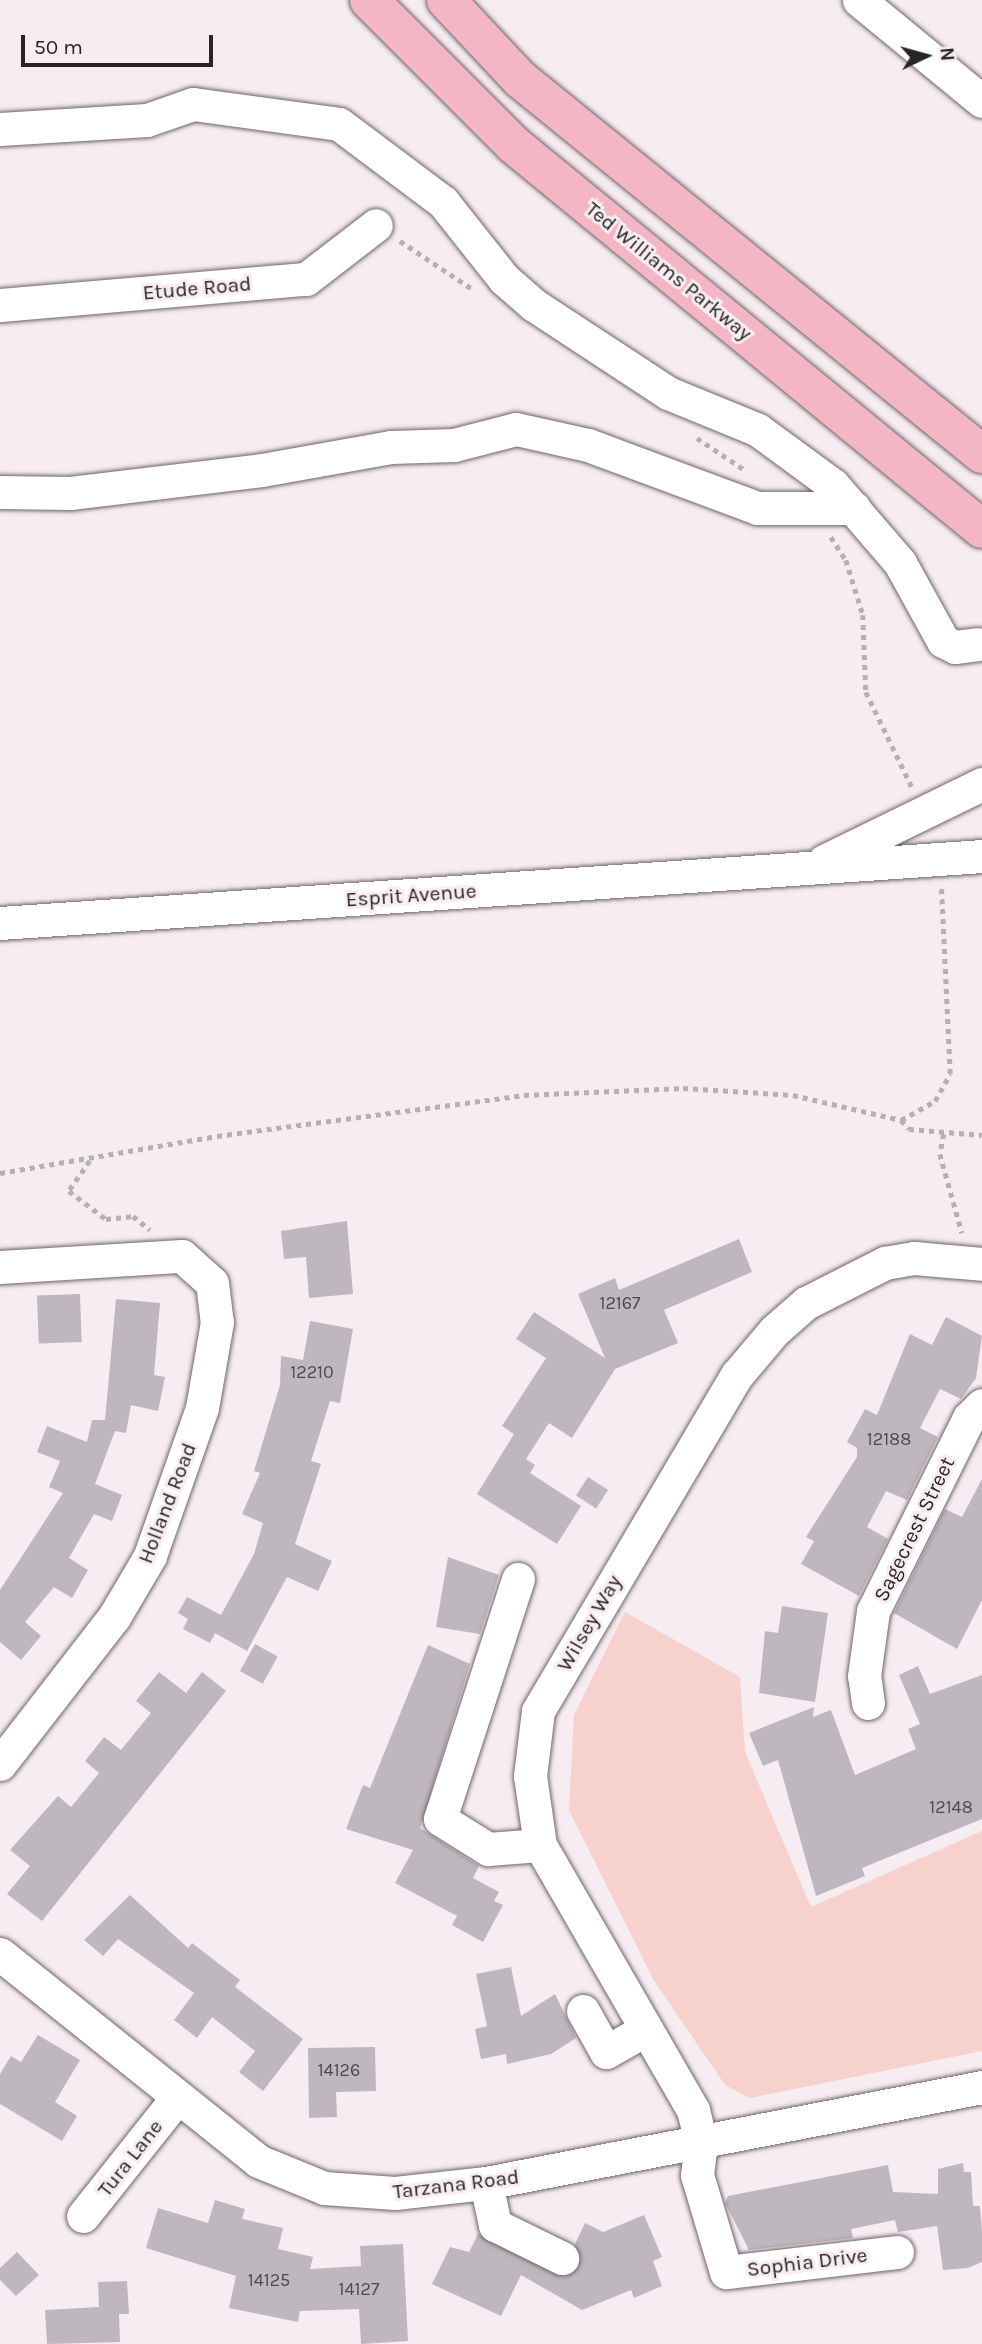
<!DOCTYPE html>
<html>
<head>
<meta charset="utf-8">
<style>
  body { margin:0 }
  #map { position:relative; width:982px; height:2344px; overflow:hidden; background:#f7ecf1; font-family:Karla,sans-serif }
  div>[style] { position:absolute }
  .green>* { inset:0; background:#f7d1cc }
  .building>* { inset:0; background:#bfb7bf; transform-origin:0 0 }
  .path>* { height:4.5px; margin-top:-2.25px; transform-origin:0; background:repeating-linear-gradient(90deg,#b8afb3 0 5px,transparent 0 10px) }
  .roads { filter:drop-shadow(0 0 2px #6e6569) drop-shadow(0 0 2px #6e6569) }
  .minor>* { height:33px; margin:-16.5px; padding:0 16.5px; transform-origin:16.5px; border-radius:16.5px; background:#fff }
  .major>* { height:38px; margin:-19px; padding:0 19px; transform-origin:19px; border-radius:19px; background:#f4b6c4 }
  span { translate:-50% -50%; white-space:nowrap; text-align:center; line-height:1.15; -webkit-text-stroke:6px #f7ecf1; paint-order:stroke }
  .number-label { font-size:18px; color:#4e4a4d }
  .number-label span { -webkit-text-stroke-width:0 }
  .street-label { font-size:21px; color:#292527 }
  .north { position:absolute; left:891px; top:21px; width:70px; height:70px; -webkit-text-stroke:5px #f7ecf1; paint-order:stroke; rotate:85deg; font-size:19px; font-weight:700; line-height:28px; text-align:center; color:#292527 }
  .north::after { content:''; display:block; margin:auto; width:24px; height:32px; background:#292527; clip-path:polygon(50% 0,100% 100%,50% 72%,0 100%) }
  .scale { position:absolute; left:21px; top:35px; width:192px; height:32px; box-sizing:border-box; border:4px solid #292527; border-top:0; padding-left:9px; font-size:21px; line-height:24px; white-space:nowrap; color:#292527; -webkit-text-stroke:5px #f7ecf1; paint-order:stroke }
</style>
</head>
<body>
<div id="map">
  <div class="green">
    <i style="clip-path:polygon(625px 1612px,740px 1677px,745px 1752px,811px 1907px,982px 1831px,982px 2051px,750px 2098px,725px 2085px,653px 1979px,569px 1810px,574px 1715px)"></i>
  </div>
  <div class="building">
    <i style="clip-path:polygon(347px 1221px,353px 1294px,309px 1298px,306px 1257px,284px 1259px,281px 1231px)"></i>
    <i style="clip-path:polygon(739px 1239px,752px 1272px,664px 1310px,678px 1343px,615px 1369px,572px 1438px,549px 1423px,526px 1459px,535px 1465px,530px 1473px,581px 1506px,557px 1544px,477px 1494px,514px 1434px,502px 1426px,546px 1358px,516px 1339px,534px 1312px,605px 1358px,578px 1294px,615px 1278px,619px 1290px)"></i>
    <i style="left:80px;top:1294px;width:48px;height:43px;rotate:88deg"></i>
    <i style="clip-path:polygon(116px 1299px,160px 1303px,154px 1375px,165px 1377px,158px 1411px,131px 1405px,126px 1433px,115px 1431px,95px 1484px,122px 1495px,112px 1521px,94px 1514px,69px 1558px,88px 1570px,72px 1598px,54px 1587px,25px 1622px,41px 1636px,21px 1660px,0 1642px,0 1590px,63px 1493px,49px 1487px,60px 1461px,37px 1452px,47px 1426px,87px 1442px,92px 1420px,105px 1420px)"></i>
    <i style="clip-path:polygon(946px 1317px,982px 1336px,976px 1378px,961px 1399px,940px 1389px,920px 1428px,938px 1437px,907px 1500px,886px 1491px,867px 1527px,888px 1539px,859px 1596px,801px 1564px,814px 1541px,806px 1537px,857px 1457px,857px 1448px,847px 1442px,865px 1409px,877px 1415px,910px 1334px,932px 1345px)"></i>
    <i style="clip-path:polygon(310px 1321px,353px 1329px,340px 1403px,330px 1401px,311px 1461px,321px 1464px,295px 1544px,332px 1561px,318px 1591px,287px 1577px,247px 1651px,215px 1633px,210px 1643px,183px 1629px,188px 1619px,178px 1613px,187px 1597px,221px 1615px,254px 1554px,263px 1523px,242px 1514px,260px 1473px,254px 1471px,280px 1385px,281px 1356px,303px 1360px)"></i>
    <i style="left:588px;top:1477px;width:24px;height:22px;rotate:33deg"></i>
    <i style="clip-path:polygon(982px 1479px,982px 1600px,957px 1649px,894px 1613px,945px 1509px,962px 1517px)"></i>
    <i style="clip-path:polygon(448px 1557px,499px 1575px,480px 1634px,436px 1627px)"></i>
    <i style="clip-path:polygon(782px 1606px,828px 1613px,815px 1702px,759px 1693px,765px 1631px,778px 1633px)"></i>
    <i style="left:255px;top:1644px;width:26px;height:31px;rotate:29deg"></i>
    <i style="clip-path:polygon(428px 1645px,470px 1664px,420px 1828px,479px 1866px,473px 1878px,499px 1892px,494px 1901px,503px 1905px,483px 1942px,452px 1925px,457px 1916px,395px 1883px,413px 1850px,346px 1829px,363px 1785px,370px 1788px)"></i>
    <i style="clip-path:polygon(918px 1666px,930px 1694px,982px 1675px,982px 1819px,862px 1868px,865px 1876px,816px 1896px,778px 1760px,763px 1766px,749px 1733px,814px 1707px,813px 1717px,831px 1710px,855px 1775px,916px 1749px,908px 1729px,920px 1724px,899px 1675px)"></i>
    <i style="clip-path:polygon(159px 1672px,186px 1693px,202px 1672px,226px 1691px,42px 1921px,7px 1894px,30px 1866px,10px 1850px,58px 1796px,71px 1807px,99px 1773px,85px 1761px,104px 1737px,121px 1750px,151px 1713px,136px 1701px)"></i>
    <i style="clip-path:polygon(130px 1895px,188px 1948px,192px 1943px,240px 1980px,235px 1987px,303px 2039px,263px 2091px,239px 2072px,255px 2051px,212px 2017px,197px 2038px,174px 2020px,194px 1993px,118px 1939px,103px 1956px,84px 1940px)"></i>
    <i style="clip-path:polygon(511px 1967px,521px 2016px,555px 1994px,576px 2038px,551px 2054px,507px 2064px,506px 2054px,481px 2059px,475px 2029px,487px 2026px,476px 1974px)"></i>
    <i style="clip-path:polygon(38px 2035px,80px 2060px,55px 2102px,77px 2116px,62px 2141px,0 2104px,0 2074px,11px 2056px,21px 2062px)"></i>
    <i style="clip-path:polygon(375px 2047px,376px 2091px,336px 2092px,337px 2117px,309px 2118px,308px 2048px)"></i>
    <i style="clip-path:polygon(963px 2163px,964px 2172px,971px 2172px,973px 2206px,980px 2206px,982px 2232px,982px 2262px,968px 2268px,943px 2270px,937px 2226px,898px 2232px,895px 2220px,851px 2229px,853px 2238px,749px 2250px,725px 2203px,728px 2196px,888px 2165px,893px 2192px,938px 2194px,938px 2169px)"></i>
    <i style="clip-path:polygon(215px 2200px,245px 2209px,242px 2219px,283px 2228px,278px 2249px,313px 2257px,310px 2269px,361px 2266px,360px 2246px,403px 2244px,408px 2341px,361px 2344px,359px 2309px,300px 2311px,298px 2322px,229px 2308px,236px 2276px,146px 2248px,158px 2208px,208px 2223px)"></i>
    <i style="clip-path:polygon(644px 2215px,662px 2257px,653px 2261px,662px 2286px,634px 2298px,631px 2290px,582px 2310px,521px 2275px,501px 2316px,432px 2284px,450px 2247px,469px 2252px,478px 2234px,564px 2277px,579px 2266px,575px 2244px,585px 2223px,603px 2232px)"></i>
    <i style="clip-path:polygon(17px 2252px,39px 2275px,16px 2296px,0 2280px,0 2268px)"></i>
    <i style="clip-path:polygon(127px 2281px,129px 2314px,119px 2314px,120px 2342px,47px 2344px,45px 2310px,99px 2307px,98px 2282px)"></i>
  </div>
  <div class="path">
    <i style="left:400px;top:241px;width:89px;rotate:33.5deg"></i>
    <i style="left:697px;top:438px;width:58px;rotate:33.7deg"></i>
    <i style="left:831px;top:537px;width:27px;rotate:57deg"></i>
    <i style="left:846px;top:560px;width:58px;rotate:72.8deg"></i>
    <i style="left:863px;top:615px;width:77px;rotate:87.8deg"></i>
    <i style="left:866px;top:692px;width:106px;rotate:64.2deg"></i>
    <i style="left:901px;top:1120px;width:12px;rotate:48deg"></i>
    <i style="left:909px;top:1129px;width:73px;rotate:4.7deg"></i>
    <i style="left:944px;top:1134px;width:20px;rotate:101deg"></i>
    <i style="left:940px;top:1154px;width:82px;rotate:74.4deg"></i>
    <i style="left:90px;top:1161px;width:37px;rotate:125deg"></i>
    <i style="left:69px;top:1191px;width:46px;rotate:37.1deg"></i>
    <i style="left:106px;top:1219px;width:27px;rotate:-6deg"></i>
    <i style="left:133px;top:1216px;width:22px;rotate:39deg"></i>
    <i style="left:0;top:1173px;width:220px;rotate:-9.7deg"></i>
    <i style="left:217px;top:1136px;width:310px;rotate:-7.6deg"></i>
    <i style="left:524px;top:1095px;width:159px;rotate:-2.5deg"></i>
    <i style="left:683px;top:1088px;width:110px;rotate:3.6deg"></i>
    <i style="left:793px;top:1095px;width:111px;rotate:13deg"></i>
    <i style="left:901px;top:1120px;width:39px;rotate:-29deg"></i>
    <i style="left:935px;top:1101px;width:31px;rotate:-61deg"></i>
    <i style="left:950px;top:1074px;width:188px;rotate:-92.7deg"></i>
  </div>
  <div class="roads">
    <div class="minor">
      <i style="left:859px;top:0;width:159px;rotate:39.4deg"></i>
      <i style="left:0;top:129px;width:147px;rotate:-3.5deg"></i>
      <i style="left:147px;top:120px;width:49px;rotate:-19.2deg"></i>
      <i style="left:193px;top:104px;width:147px;rotate:7.8deg"></i>
      <i style="left:339px;top:124px;width:130px;rotate:36.9deg"></i>
      <i style="left:443px;top:202px;width:98px;rotate:51.6deg"></i>
      <i style="left:504px;top:279px;width:40px;rotate:41deg"></i>
      <i style="left:534px;top:305px;width:160px;rotate:33.3deg"></i>
      <i style="left:668px;top:393px;width:97px;rotate:22.3deg"></i>
      <i style="left:758px;top:430px;width:93px;rotate:36.3deg"></i>
      <i style="left:833px;top:485px;width:103px;rotate:49.3deg"></i>
      <i style="left:900px;top:563px;width:89px;rotate:61.1deg"></i>
      <i style="left:943px;top:641px;width:13px;rotate:27deg"></i>
      <i style="left:955px;top:647px;width:23px;rotate:-7deg"></i>
      <i style="left:0;top:305px;width:307px;rotate:-4.9deg"></i>
      <i style="left:306px;top:279px;width:88px;rotate:-37.6deg"></i>
      <i style="left:0;top:492px;width:70px;rotate:0.8deg"></i>
      <i style="left:70px;top:493px;width:193px;rotate:-6.8deg"></i>
      <i style="left:262px;top:470px;width:131px;rotate:-10.1deg"></i>
      <i style="left:391px;top:447px;width:63px;rotate:-1.8deg"></i>
      <i style="left:454px;top:445px;width:64px;rotate:-14.5deg"></i>
      <i style="left:516px;top:429px;width:74px;rotate:12.5deg"></i>
      <i style="left:588px;top:445px;width:180px;rotate:20.4deg"></i>
      <i style="left:757px;top:508px;width:97px"></i>
      <i style="left:824px;top:861px;width:176px;rotate:-26deg"></i>
      <i style="left:0;top:923px;width:984px;rotate:-3.9deg"></i>
      <i style="left:0;top:1267px;width:182px;rotate:-3.5deg"></i>
      <i style="left:182px;top:1256px;width:40px;rotate:42deg"></i>
      <i style="left:212px;top:1283px;width:39px;rotate:83deg"></i>
      <i style="left:217px;top:1322px;width:87px;rotate:99.9deg"></i>
      <i style="left:202px;top:1408px;width:157px;rotate:109.4deg"></i>
      <i style="left:150px;top:1556px;width:71px;rotate:120.5deg"></i>
      <i style="left:114px;top:1617px;width:186px;rotate:127.8deg"></i>
      <i style="left:518px;top:1579px;width:252px;rotate:108deg"></i>
      <i style="left:440px;top:1819px;width:57px;rotate:32deg"></i>
      <i style="left:488px;top:1849px;width:52px;rotate:-4.4deg"></i>
      <i style="left:868px;top:1703px;width:27px;rotate:-98deg"></i>
      <i style="left:864px;top:1676px;width:66px;rotate:-82.1deg"></i>
      <i style="left:873px;top:1611px;width:216px;rotate:-63.6deg"></i>
      <i style="left:969px;top:1418px;width:18px;rotate:-45deg"></i>
      <i style="left:0;top:1954px;width:331px;rotate:38.7deg"></i>
      <i style="left:258px;top:2161px;width:71px;rotate:22.2deg"></i>
      <i style="left:324px;top:2188px;width:71px;rotate:4deg"></i>
      <i style="left:395px;top:2193px;width:92px;rotate:-6.3deg"></i>
      <i style="left:486px;top:2183px;width:505px;rotate:-10.95deg"></i>
      <i style="left:583px;top:2011px;width:47px;rotate:60.7deg"></i>
      <i style="left:606px;top:2052px;width:45px;rotate:-29.4deg"></i>
      <i style="left:486px;top:2183px;width:43px;rotate:77.9deg"></i>
      <i style="left:495px;top:2225px;width:75px;rotate:26.2deg"></i>
      <i style="left:83px;top:2216px;width:149px;rotate:-51.5deg"></i>
      <i style="left:897px;top:2252px;width:172px;rotate:173.3deg"></i>
      <i style="left:726px;top:2272px;width:101px;rotate:-106.6deg"></i>
      <i style="left:697px;top:2175px;width:33px;rotate:-83deg"></i>
      <i style="left:701px;top:2142px;width:33px;rotate:-104deg"></i>
      <i style="left:693px;top:2110px;width:306px;rotate:-120deg"></i>
      <i style="left:540px;top:1845px;width:70px;rotate:-98.2deg"></i>
      <i style="left:530px;top:1776px;width:65px;rotate:-83deg"></i>
      <i style="left:538px;top:1711px;width:391px;rotate:-59.4deg"></i>
      <i style="left:737px;top:1375px;width:57px;rotate:-49.9deg"></i>
      <i style="left:774px;top:1331px;width:43px;rotate:-41.2deg"></i>
      <i style="left:806px;top:1303px;width:89px;rotate:-26.9deg"></i>
      <i style="left:885px;top:1263px;width:29px;rotate:-10deg"></i>
      <i style="left:914px;top:1258px;width:68px;rotate:5deg"></i>
    </div>
    <div class="major">
      <i style="left:369px;top:0;width:205px;rotate:45deg"></i>
      <i style="left:514px;top:145px;width:605px;rotate:39.37deg"></i>
      <i style="left:446px;top:0;width:108px;rotate:46.9deg"></i>
      <i style="left:520px;top:79px;width:595px;rotate:39.07deg"></i>
    </div>
  </div>
  <div class="number-label">
    <span style="left:620px;top:1303px">12167</span>
    <span style="left:312px;top:1372px">12210</span>
    <span style="left:889px;top:1439px">12188</span>
    <span style="left:951px;top:1807px">12148</span>
    <span style="left:339px;top:2070px">14126</span>
    <span style="left:269px;top:2280px">14125</span>
    <span style="left:359px;top:2289px">14127</span>
  </div>
  <div class="street-label">
    <span style="left:669px;top:271px;rotate:39deg">Ted Williams Parkway</span>
    <span style="left:197px;top:288px;rotate:-5deg">Etude Road</span>
    <span style="left:411px;top:895px;rotate:-4deg">Esprit Avenue</span>
    <span style="left:167px;top:1503px;rotate:-69deg">Holland Road</span>
    <span style="left:914px;top:1529px;rotate:-64deg">Sagecrest Street</span>
    <span style="left:589px;top:1623px;rotate:-60deg">Wilsey Way</span>
    <span style="left:130px;top:2158px;rotate:-52deg">Tura Lane</span>
    <span style="left:456px;top:2184px;rotate:-7deg">Tarzana Road</span>
    <span style="left:807px;top:2262px;rotate:-7deg">Sophia Drive</span>
  </div>
  <div class="north">N</div>
  <div class="scale">50 m</div>
</div>
</body>
</html>
